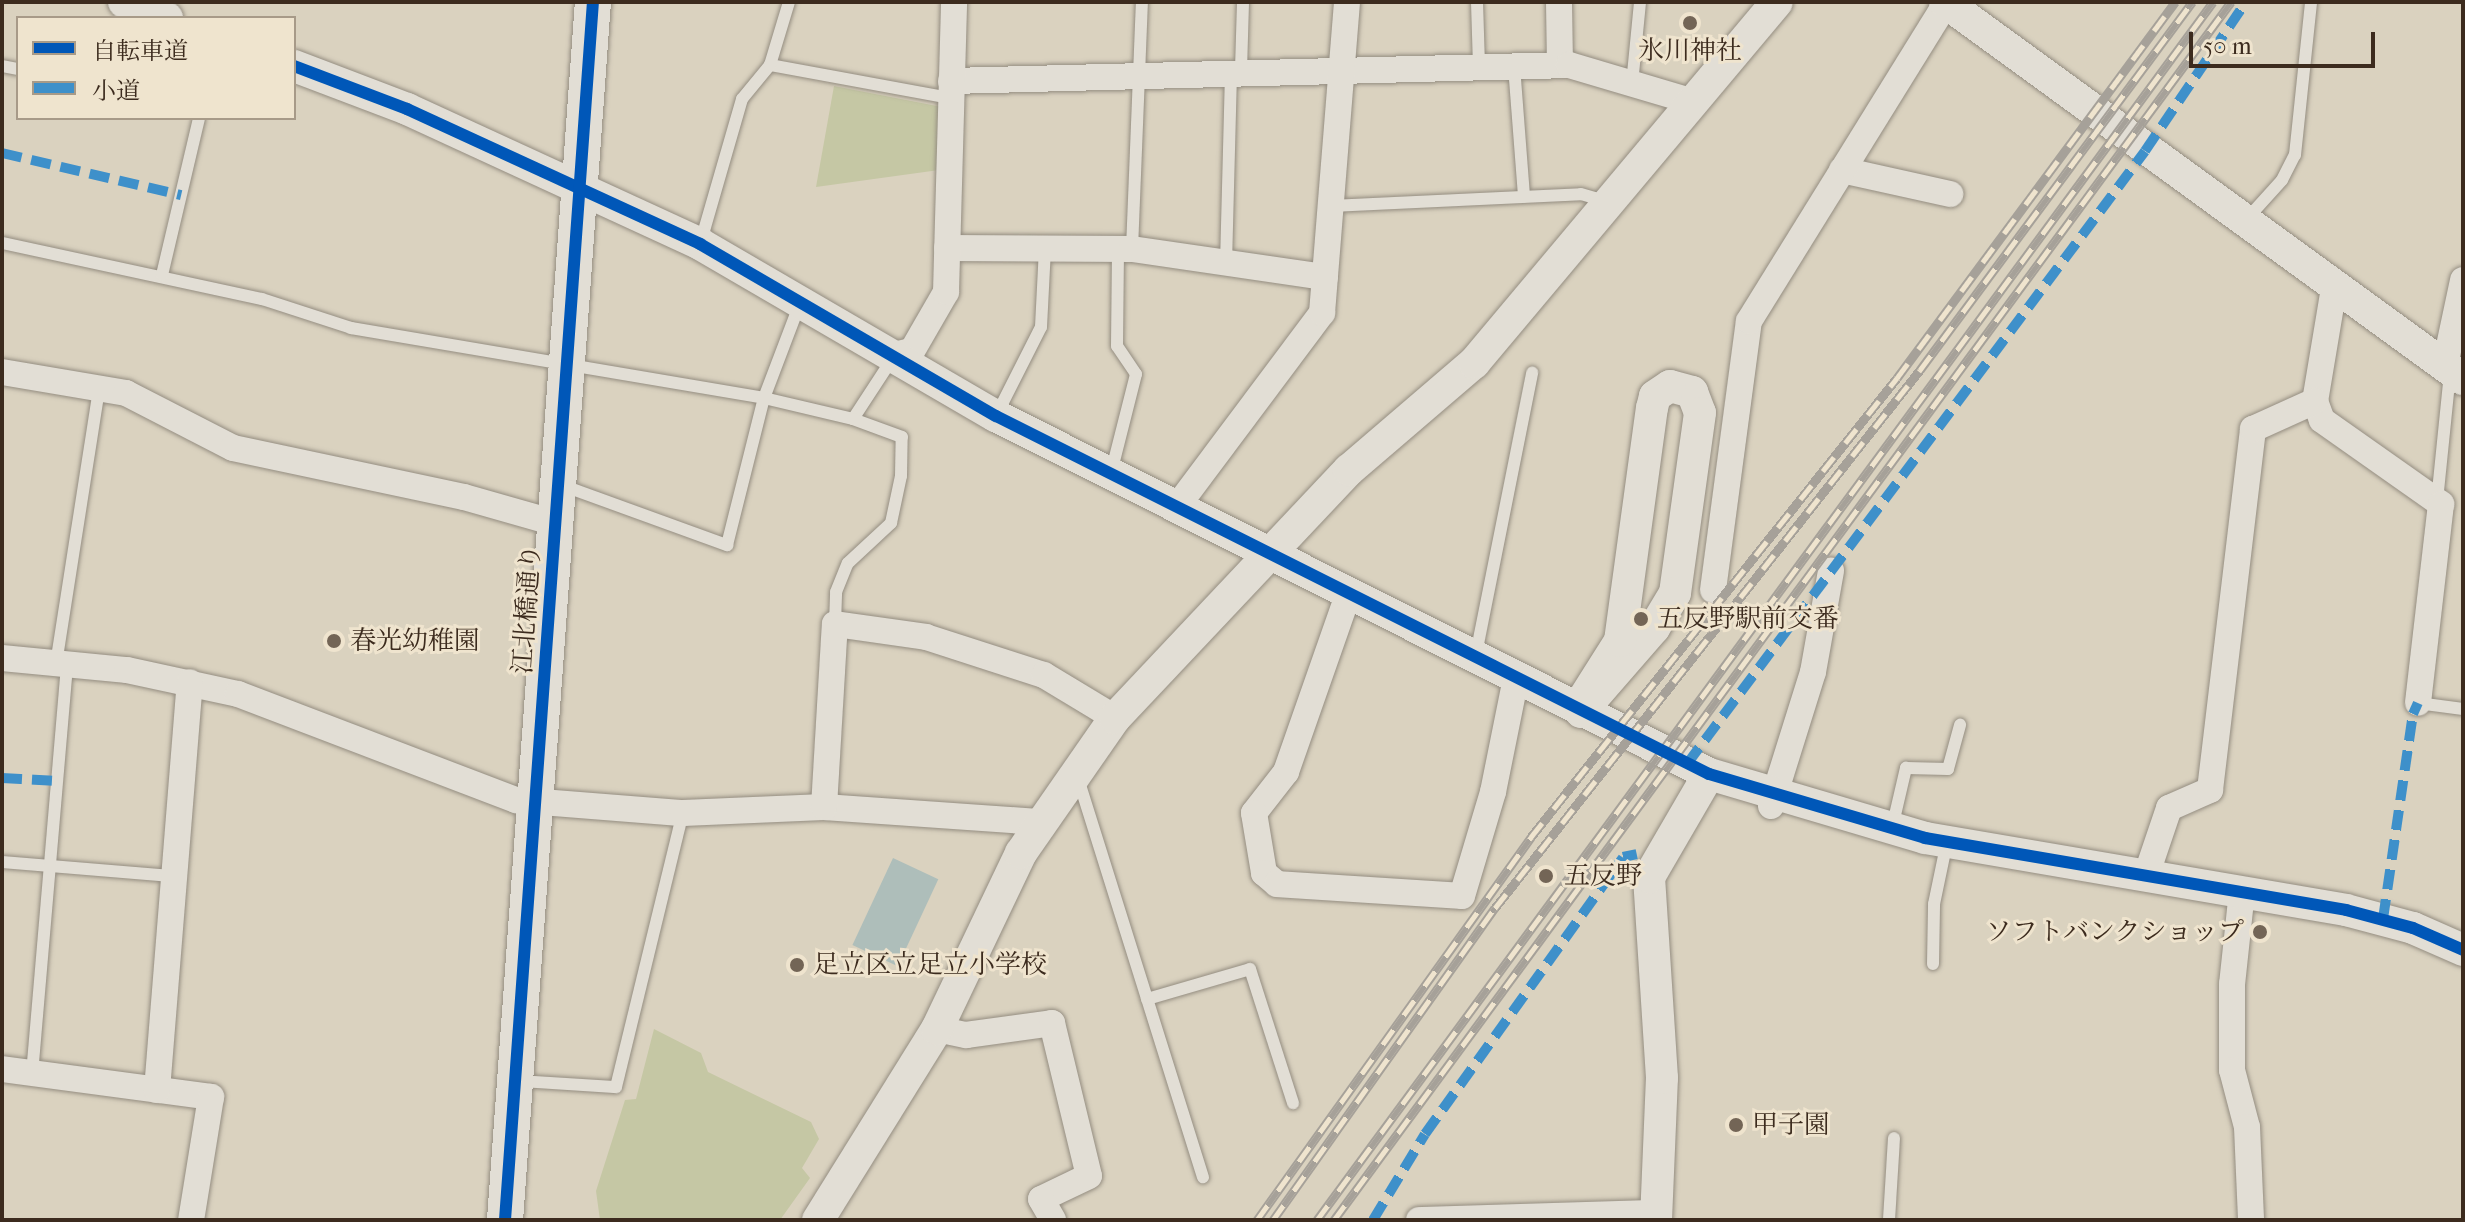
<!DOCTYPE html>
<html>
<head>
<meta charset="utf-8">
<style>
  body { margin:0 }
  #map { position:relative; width:2465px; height:1222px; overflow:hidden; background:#dad2bf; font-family:"IM FELL French Canon","Noto Serif JP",serif }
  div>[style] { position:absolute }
  .green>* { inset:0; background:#c5c7a4 }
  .water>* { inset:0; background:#aebeba; transform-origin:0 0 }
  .roads { filter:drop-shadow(0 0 2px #948d81) drop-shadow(0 0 2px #948d81) }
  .service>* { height:12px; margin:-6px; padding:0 6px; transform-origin:6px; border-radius:6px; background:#e2ded5 }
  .minor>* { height:26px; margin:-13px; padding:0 13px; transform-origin:13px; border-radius:13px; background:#e2ded5 }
  .tertiary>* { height:32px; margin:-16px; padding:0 16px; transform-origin:16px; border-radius:16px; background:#e2ded5 }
  .secondary>* { height:36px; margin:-18px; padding:0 18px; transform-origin:18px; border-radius:18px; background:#e2ded5 }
  .rail>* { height:9px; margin-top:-4.5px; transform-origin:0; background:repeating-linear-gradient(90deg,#efe4ce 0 18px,#a6a199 0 36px); box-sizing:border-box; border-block:2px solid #a6a199 }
  .quiet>* { height:10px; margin-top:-5px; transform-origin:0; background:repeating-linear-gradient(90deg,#3e90ca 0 20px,transparent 0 30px) }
  .cycleway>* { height:12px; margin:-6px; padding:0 6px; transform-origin:6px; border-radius:6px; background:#0057b8 }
  .dots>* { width:22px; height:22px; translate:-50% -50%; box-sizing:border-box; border:4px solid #efe4ce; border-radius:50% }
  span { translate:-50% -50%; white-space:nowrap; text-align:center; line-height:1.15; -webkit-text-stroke:6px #efe4ce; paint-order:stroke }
  .poi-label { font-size:26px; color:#3c2b1e }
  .left { translate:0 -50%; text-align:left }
  .right { translate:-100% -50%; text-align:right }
  .street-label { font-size:26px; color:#3c2b1e }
  .frame { position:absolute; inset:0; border:4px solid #3c2b1e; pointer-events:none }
  .legend { position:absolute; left:16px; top:16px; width:280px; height:104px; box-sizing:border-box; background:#efe4ce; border:2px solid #a79a88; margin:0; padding:10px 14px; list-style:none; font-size:24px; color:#3c2b1e }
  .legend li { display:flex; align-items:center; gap:16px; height:40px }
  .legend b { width:40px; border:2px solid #a79a88 }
  .scale { position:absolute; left:2189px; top:32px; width:186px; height:36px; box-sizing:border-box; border:4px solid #3c2b1e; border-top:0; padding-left:10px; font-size:24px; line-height:28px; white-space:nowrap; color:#3c2b1e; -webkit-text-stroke:6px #efe4ce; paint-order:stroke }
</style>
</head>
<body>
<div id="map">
  <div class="green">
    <i style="clip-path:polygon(834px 86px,942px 107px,939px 170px,816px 187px)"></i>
    <i style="clip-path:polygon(654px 1029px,701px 1053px,708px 1072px,811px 1122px,819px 1139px,802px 1168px,810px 1178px,780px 1220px,600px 1220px,596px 1191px,625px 1100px,636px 1099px)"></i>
  </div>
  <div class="water">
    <i style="left:893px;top:858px;width:50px;height:96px;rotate:25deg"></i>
  </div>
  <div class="roads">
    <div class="service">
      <i style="left:1477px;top:2px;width:65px;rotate:88.2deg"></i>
      <i style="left:770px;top:65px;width:183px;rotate:10.4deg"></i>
      <i style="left:2px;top:66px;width:16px;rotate:11deg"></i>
      <i style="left:1514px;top:66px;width:131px;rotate:85.6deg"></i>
      <i style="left:1241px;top:70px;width:68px;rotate:-88.3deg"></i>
      <i style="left:1632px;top:84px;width:82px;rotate:-84.4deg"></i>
      <i style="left:1331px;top:206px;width:250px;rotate:-2.7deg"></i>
      <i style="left:1581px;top:194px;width:26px;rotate:16deg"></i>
      <i style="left:2245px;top:221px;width:55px;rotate:-47.9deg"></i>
      <i style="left:2282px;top:180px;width:28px;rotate:-63deg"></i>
      <i style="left:2295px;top:155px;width:154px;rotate:-84deg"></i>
      <i style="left:701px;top:241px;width:148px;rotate:-73.9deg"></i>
      <i style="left:742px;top:99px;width:44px;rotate:-50.5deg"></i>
      <i style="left:770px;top:65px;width:66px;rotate:-73.2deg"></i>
      <i style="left:2px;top:243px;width:266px;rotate:12.2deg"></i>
      <i style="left:262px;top:299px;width:94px;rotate:18deg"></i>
      <i style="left:351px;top:328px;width:419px;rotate:9.6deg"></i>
      <i style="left:764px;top:398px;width:91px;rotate:13.3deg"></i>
      <i style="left:853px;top:419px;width:75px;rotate:-56.9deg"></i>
      <i style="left:1132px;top:249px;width:247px;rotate:-87.7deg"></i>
      <i style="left:1226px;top:264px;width:192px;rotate:-88.5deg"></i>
      <i style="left:162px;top:275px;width:161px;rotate:-76.7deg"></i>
      <i style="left:996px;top:416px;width:100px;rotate:-63.2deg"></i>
      <i style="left:1041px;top:327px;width:80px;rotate:-87.1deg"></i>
      <i style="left:1111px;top:473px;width:102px;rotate:-75.8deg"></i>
      <i style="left:1136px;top:374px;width:34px;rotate:-124deg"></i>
      <i style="left:1117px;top:346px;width:96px;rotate:-89.4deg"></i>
      <i style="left:561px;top:485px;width:177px;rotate:19.9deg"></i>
      <i style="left:727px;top:545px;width:152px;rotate:-75.9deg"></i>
      <i style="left:764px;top:398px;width:102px;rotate:-69.2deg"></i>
      <i style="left:2437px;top:501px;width:129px;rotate:-84.2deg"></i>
      <i style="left:835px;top:624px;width:32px;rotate:-88deg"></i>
      <i style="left:836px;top:592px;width:31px;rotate:-68deg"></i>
      <i style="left:848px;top:563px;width:59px;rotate:-42.9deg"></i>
      <i style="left:891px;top:523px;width:48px;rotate:-78deg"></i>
      <i style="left:901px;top:476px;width:39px;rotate:-89deg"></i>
      <i style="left:902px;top:437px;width:52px;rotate:-159.8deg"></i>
      <i style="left:1476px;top:654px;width:287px;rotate:-78.7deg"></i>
      <i style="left:56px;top:664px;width:278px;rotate:-81.1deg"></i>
      <i style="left:2418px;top:703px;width:45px;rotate:7.6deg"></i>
      <i style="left:1073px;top:783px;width:9px;rotate:32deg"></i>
      <i style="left:1081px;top:788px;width:408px;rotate:72.6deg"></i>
      <i style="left:1892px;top:828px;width:62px;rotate:-76.9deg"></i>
      <i style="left:1906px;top:768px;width:42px;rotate:1.4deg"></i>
      <i style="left:1948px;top:769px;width:46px;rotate:-74.7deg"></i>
      <i style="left:2px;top:862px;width:173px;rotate:4.7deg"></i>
      <i style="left:1933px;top:964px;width:60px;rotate:-89deg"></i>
      <i style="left:1934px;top:904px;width:63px;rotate:-78.2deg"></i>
      <i style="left:1147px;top:999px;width:107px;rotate:-16.2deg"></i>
      <i style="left:1250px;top:969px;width:141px;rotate:72.2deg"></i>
      <i style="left:32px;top:1074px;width:410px;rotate:-85.1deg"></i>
      <i style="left:520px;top:1081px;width:96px;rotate:3.6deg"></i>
      <i style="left:616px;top:1087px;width:282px;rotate:-76.3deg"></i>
      <i style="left:1889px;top:1220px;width:82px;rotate:-86.5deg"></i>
    </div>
    <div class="minor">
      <i style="left:1559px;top:2px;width:63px;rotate:89.1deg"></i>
      <i style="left:951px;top:81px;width:618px;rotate:-1.48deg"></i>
      <i style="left:1569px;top:65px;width:130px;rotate:16.5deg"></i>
      <i style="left:1842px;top:170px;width:111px;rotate:12.5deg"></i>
      <i style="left:947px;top:248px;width:185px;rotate:0.3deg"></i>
      <i style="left:1132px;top:249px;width:195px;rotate:8.3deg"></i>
      <i style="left:2334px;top:288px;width:115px;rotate:99.5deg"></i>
      <i style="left:2315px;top:401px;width:20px;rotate:70deg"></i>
      <i style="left:2322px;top:420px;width:146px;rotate:35.2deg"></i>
      <i style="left:2441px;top:504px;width:200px;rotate:96.6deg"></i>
      <i style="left:894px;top:355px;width:18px;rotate:-13deg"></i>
      <i style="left:912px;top:351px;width:68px;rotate:-60deg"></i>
      <i style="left:946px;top:292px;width:290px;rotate:-88.4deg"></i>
      <i style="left:2445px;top:365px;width:87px;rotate:-78deg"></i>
      <i style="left:2px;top:372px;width:126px;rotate:9.6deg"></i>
      <i style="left:126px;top:393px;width:120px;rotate:27.2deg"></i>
      <i style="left:233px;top:448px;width:236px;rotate:12deg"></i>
      <i style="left:464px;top:497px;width:95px;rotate:15.9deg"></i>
      <i style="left:1176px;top:508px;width:244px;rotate:-53.2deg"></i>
      <i style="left:1322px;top:313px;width:312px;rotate:-85.4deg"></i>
      <i style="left:1713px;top:590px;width:271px;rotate:-82.4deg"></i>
      <i style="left:1749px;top:321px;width:374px;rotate:-58.2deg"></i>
      <i style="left:1349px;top:592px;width:191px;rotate:109.3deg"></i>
      <i style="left:1286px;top:772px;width:52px;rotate:128deg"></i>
      <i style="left:1254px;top:813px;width:61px;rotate:80.5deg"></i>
      <i style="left:1264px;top:873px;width:17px;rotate:40deg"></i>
      <i style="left:1277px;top:884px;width:185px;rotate:3.7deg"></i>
      <i style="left:1462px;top:896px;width:109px;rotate:-73.4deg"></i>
      <i style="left:1493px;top:792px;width:116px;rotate:-78.6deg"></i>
      <i style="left:2px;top:658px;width:126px;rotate:5.5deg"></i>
      <i style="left:127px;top:670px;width:114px;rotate:12.2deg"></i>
      <i style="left:238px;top:694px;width:298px;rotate:20.9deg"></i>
      <i style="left:516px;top:800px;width:168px;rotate:4.5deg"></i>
      <i style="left:683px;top:813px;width:141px;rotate:-2.4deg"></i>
      <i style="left:824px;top:807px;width:218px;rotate:4deg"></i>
      <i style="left:1771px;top:806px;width:140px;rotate:-72.6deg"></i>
      <i style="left:1813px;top:672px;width:103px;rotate:-79.9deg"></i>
      <i style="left:824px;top:807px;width:183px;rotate:-86.6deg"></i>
      <i style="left:835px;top:624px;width:92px;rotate:8.1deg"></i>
      <i style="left:926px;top:637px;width:124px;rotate:17.9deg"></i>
      <i style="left:1044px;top:675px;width:83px;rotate:31.2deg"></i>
      <i style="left:2146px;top:876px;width:72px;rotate:-71.3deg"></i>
      <i style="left:2169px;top:808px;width:45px;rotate:-23.7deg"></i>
      <i style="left:2210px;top:790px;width:364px;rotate:-83.2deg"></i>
      <i style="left:2253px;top:429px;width:68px;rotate:-24.3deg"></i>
      <i style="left:2242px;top:891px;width:94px;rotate:96.1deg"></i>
      <i style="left:2232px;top:984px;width:86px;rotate:90deg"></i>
      <i style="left:2232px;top:1070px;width:59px;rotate:75.3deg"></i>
      <i style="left:2247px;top:1127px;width:93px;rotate:87.5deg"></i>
      <i style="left:937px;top:1029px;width:30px;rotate:12deg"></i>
      <i style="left:966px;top:1035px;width:87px;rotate:-7.9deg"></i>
      <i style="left:1052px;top:1023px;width:157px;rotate:76.4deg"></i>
      <i style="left:1089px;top:1176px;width:53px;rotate:154.4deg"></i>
      <i style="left:1041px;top:1199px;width:24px;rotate:60deg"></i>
      <i style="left:2px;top:1069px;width:211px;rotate:7.6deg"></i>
      <i style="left:211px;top:1097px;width:125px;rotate:99.2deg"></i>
      <i style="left:157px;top:1090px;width:409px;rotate:-85.4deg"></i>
      <i style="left:1419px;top:1220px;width:236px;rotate:-1.7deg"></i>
    </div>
    <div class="tertiary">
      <i style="left:124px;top:2px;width:46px;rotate:20.4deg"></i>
      <i style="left:1945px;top:2px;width:641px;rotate:36.05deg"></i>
      <i style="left:294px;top:66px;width:121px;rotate:20.8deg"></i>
      <i style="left:407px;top:109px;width:323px;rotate:24.7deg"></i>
      <i style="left:700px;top:244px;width:342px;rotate:30.2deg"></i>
      <i style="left:996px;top:416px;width:798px;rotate:26.66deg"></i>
      <i style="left:1709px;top:774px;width:225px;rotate:16.5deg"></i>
      <i style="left:1925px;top:838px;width:427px;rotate:9.7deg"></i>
      <i style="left:2346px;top:910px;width:69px;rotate:15deg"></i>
      <i style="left:2413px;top:928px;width:55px;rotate:23.7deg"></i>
      <i style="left:1670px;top:386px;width:23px;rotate:15deg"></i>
      <i style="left:1692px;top:392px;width:22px;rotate:69deg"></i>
      <i style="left:1700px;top:413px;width:182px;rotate:97.9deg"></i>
      <i style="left:1675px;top:593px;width:41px;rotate:121deg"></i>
      <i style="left:1654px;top:628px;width:111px;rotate:131deg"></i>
      <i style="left:1581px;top:712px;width:11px;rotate:-85deg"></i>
      <i style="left:1582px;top:701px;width:71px;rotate:-57.7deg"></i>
      <i style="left:1620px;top:641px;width:235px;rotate:-82.2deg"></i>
      <i style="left:1652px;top:408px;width:12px;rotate:-76deg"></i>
      <i style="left:1655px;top:396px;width:18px;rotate:-34deg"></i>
      <i style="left:818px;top:1220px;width:225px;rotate:-58.1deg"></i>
      <i style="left:937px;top:1029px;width:195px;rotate:-64.5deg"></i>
      <i style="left:1021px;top:853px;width:165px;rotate:-55.2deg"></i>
      <i style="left:1115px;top:718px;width:341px;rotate:-46.7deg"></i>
      <i style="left:1349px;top:470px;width:165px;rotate:-40.6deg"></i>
      <i style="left:1474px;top:363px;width:471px;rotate:-50deg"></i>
      <i style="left:1656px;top:1220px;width:142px;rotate:-87.6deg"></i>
      <i style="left:1662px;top:1078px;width:201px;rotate:-93.7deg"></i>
      <i style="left:1649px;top:877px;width:119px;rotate:-59.8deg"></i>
    </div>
    <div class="secondary">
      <i style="left:505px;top:1220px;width:1221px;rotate:-85.87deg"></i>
    </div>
  </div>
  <div class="rail">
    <i style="left:1257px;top:1220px;width:471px;rotate:-54.4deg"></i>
    <i style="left:1531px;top:837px;width:587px;rotate:-51.43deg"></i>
    <i style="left:1897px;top:378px;width:468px;rotate:-53.5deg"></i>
    <i style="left:1273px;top:1220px;width:383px;rotate:-54.6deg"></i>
    <i style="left:1495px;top:908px;width:686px;rotate:-51.69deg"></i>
    <i style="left:1920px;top:370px;width:458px;rotate:-53.5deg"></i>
    <i style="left:1317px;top:1220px;width:1512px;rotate:-53.66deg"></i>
    <i style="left:1334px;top:1220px;width:1513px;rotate:-53.63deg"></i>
  </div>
  <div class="quiet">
    <i style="left:2px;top:153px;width:184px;rotate:13.2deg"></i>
    <i style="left:1687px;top:764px;width:765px;rotate:-53.23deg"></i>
    <i style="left:2145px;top:151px;width:180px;rotate:-55.9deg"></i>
    <i style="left:2px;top:778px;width:56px;rotate:3.1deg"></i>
    <i style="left:2383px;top:919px;width:207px;rotate:-81.7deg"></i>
    <i style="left:2413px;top:714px;width:12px;rotate:-66deg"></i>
    <i style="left:1373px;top:1220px;width:100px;rotate:-58.8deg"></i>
    <i style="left:1425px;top:1134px;width:340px;rotate:-54.4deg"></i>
    <i style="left:1623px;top:857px;width:14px;rotate:-12deg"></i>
  </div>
  <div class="cycleway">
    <i style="left:294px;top:66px;width:121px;rotate:20.8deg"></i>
    <i style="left:407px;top:109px;width:323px;rotate:24.7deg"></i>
    <i style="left:700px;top:244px;width:342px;rotate:30.2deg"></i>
    <i style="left:996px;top:416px;width:798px;rotate:26.66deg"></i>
    <i style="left:1709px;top:774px;width:225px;rotate:16.5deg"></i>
    <i style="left:1925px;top:838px;width:427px;rotate:9.7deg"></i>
    <i style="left:2346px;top:910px;width:69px;rotate:15deg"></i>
    <i style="left:2413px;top:928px;width:55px;rotate:23.7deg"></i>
    <i style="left:505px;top:1220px;width:1221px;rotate:-85.87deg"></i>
  </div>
  <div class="dots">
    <i style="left:1690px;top:23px;background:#736556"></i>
    <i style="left:1641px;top:619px;background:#736556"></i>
    <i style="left:334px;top:641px;background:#736556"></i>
    <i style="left:1546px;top:876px;background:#736556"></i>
    <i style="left:2260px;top:932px;background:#736556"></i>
    <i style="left:797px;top:965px;background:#736556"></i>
    <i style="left:1736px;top:1125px;background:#736556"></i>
  </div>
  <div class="poi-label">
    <span style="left:1690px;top:51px">氷川神社</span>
    <span class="left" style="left:1657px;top:619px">五反野駅前交番</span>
    <span class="left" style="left:350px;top:641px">春光幼稚園</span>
    <span class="left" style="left:1564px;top:876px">五反野</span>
    <span class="right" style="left:2244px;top:932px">ソフトバンクショップ</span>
    <span class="left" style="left:813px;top:965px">足立区立足立小学校</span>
    <span class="left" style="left:1752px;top:1125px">甲子園</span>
  </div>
  <div class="street-label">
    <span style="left:527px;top:609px;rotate:-86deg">江北橋通り</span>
  </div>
  <div class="frame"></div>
  <ul class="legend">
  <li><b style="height:10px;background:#0057b8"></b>自転車道</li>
  <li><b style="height:10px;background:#3e90ca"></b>小道</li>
  </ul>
  <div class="scale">50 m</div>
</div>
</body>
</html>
